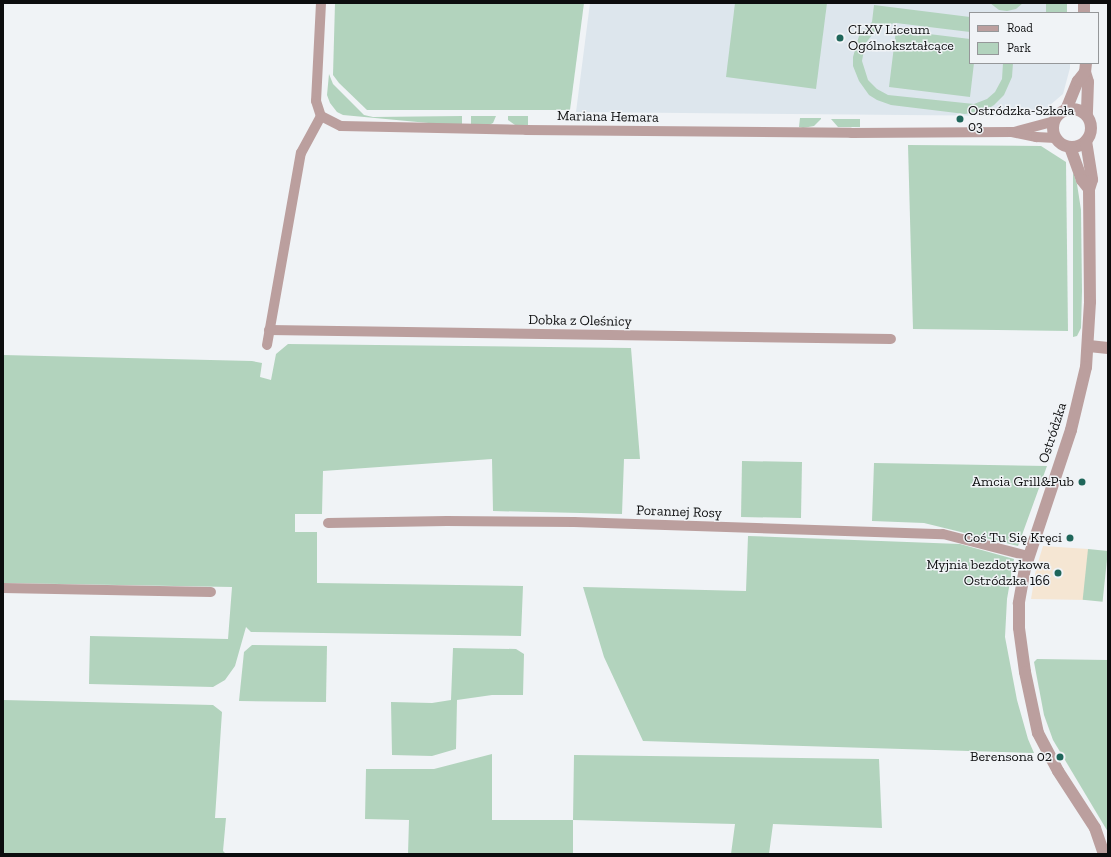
<!DOCTYPE html>
<html>
<head>
<meta charset="utf-8">
<style>
  body { margin:0 }
  #map { position:relative; width:1111px; height:857px; overflow:hidden; background:#f0f3f6; font-family:"Zilla Slab",serif }
  div>[style] { position:absolute }
  .commercial>* { inset:0; background:#f5e6d3 }
  .built>* { inset:0; background:#dde6ed }
  .green>* { inset:0; background:#b2d3bd; transform-origin:0 0 }
  .minor>* { height:10px; margin:-5px; padding:0 5px; transform-origin:5px; border-radius:5px; background:#bb9f9e }
  .tertiary>* { height:12px; margin:-6px; padding:0 6px; transform-origin:6px; border-radius:6px; background:#bb9f9e }
  .tertiary>.ring { margin:-6px; padding:0; box-sizing:content-box; background:none; border:12px solid #bb9f9e; border-radius:50% }
  .dots>* { width:11px; height:11px; translate:-50% -50%; box-sizing:border-box; border:2px solid #f0f3f6; border-radius:50% }
  span { translate:-50% -50%; white-space:nowrap; text-align:center; line-height:1.15; -webkit-text-stroke:3px #f0f3f6; paint-order:stroke }
  .poi-label { font-size:14px; color:#0c0d0e }
  .left { translate:0 -50%; text-align:left }
  .right { translate:-100% -50%; text-align:right }
  .street-label { font-size:14px; color:#0c0d0e }
  .frame { position:absolute; inset:0; border:4px solid #0c0d0e; pointer-events:none }
  .legend { position:absolute; left:969px; top:12px; width:130px; height:52px; box-sizing:border-box; background:#f0f3f6; border:1px solid #959799; margin:0; padding:5px 7px; list-style:none; font-size:12px; color:#0c0d0e }
  .legend li { display:flex; align-items:center; gap:8px; height:20px }
  .legend b { width:20px; border:1px solid #959799 }
</style>
</head>
<body>
<div id="map">
  <div class="commercial">
    <i style="clip-path:polygon(1043px 546px,1088px 549px,1088px 600px,1031px 599px,1036px 569px)"></i>
  </div>
  <div class="built">
    <i style="clip-path:polygon(590px 3px,1067px 3px,1067px 13px,970px 13px,970px 63px,1070px 63px,1070px 68px,1063px 94px,1043px 111px,1022px 116px,576px 112px)"></i>
  </div>
  <div class="green">
    <i style="clip-path:polygon(335px 3px,584px 3px,570px 110px,367px 110px,339px 83px,333px 75px)"></i>
    <i style="clip-path:polygon(735px 3px,827px 3px,816px 89px,726px 77px)"></i>
    <i style="clip-path:polygon(990px 3px,1023px 3px,1016px 9px,1007px 11px,999px 10px)"></i>
    <i style="left:1046px;top:3px;width:21px;height:10px"></i>
    <i style="clip-path:polygon(874px 5px,970px 17px,970px 32px,896px 23px,884px 25px,876px 30px,865px 44px,862px 61px,868px 80px,877px 89px,888px 95px,974px 104px,987px 99px,995px 92px,1002px 79px,1003px 63px,1013px 63px,1012px 77px,1004px 95px,994px 105px,986px 110px,965px 114px,891px 105px,877px 100px,869px 95px,859px 81px,853px 66px,853px 57px,859px 36px,872px 22px)"></i>
    <i style="clip-path:polygon(896px 30px,970px 39px,970px 63px,974px 63px,970px 97px,889px 87px)"></i>
    <i style="clip-path:polygon(329px 74px,333px 84px,364px 115px,373px 117px,462px 116px,462px 125px,439px 124px,343px 115px,337px 112px,330px 103px,327px 95px)"></i>
    <i style="clip-path:polygon(471px 116px,496px 116px,493px 123px,489px 125px,471px 125px)"></i>
    <i style="clip-path:polygon(508px 116px,528px 116px,528px 125px,515px 125px,508px 120px)"></i>
    <i style="clip-path:polygon(800px 118px,821px 118px,821px 119px,814px 126px,803px 128px,799px 127px)"></i>
    <i style="clip-path:polygon(831px 119px,860px 119px,860px 127px,838px 127px)"></i>
    <i style="clip-path:polygon(908px 145px,1041px 146px,1066px 162px,1068px 331px,913px 329px)"></i>
    <i style="clip-path:polygon(1073px 172px,1077px 184px,1081px 210px,1082px 291px,1081px 328px,1077px 336px,1073px 337px)"></i>
    <i style="clip-path:polygon(288px 344px,631px 348px,640px 459px,624px 459px,622px 514px,493px 511px,492px 459px,323px 471px,322px 514px,295px 514px,295px 532px,317px 532px,317px 583px,523px 586px,521px 636px,251px 632px,246px 627px,235px 666px,225px 680px,213px 687px,89px 684px,90px 636px,228px 639px,232px 587px,3px 583px,3px 355px,252px 361px,262px 363px,260px 377px,271px 380px,276px 354px)"></i>
    <i style="left:742px;top:461px;width:60px;height:56px;rotate:1deg"></i>
    <i style="clip-path:polygon(874px 463px,1047px 466px,1018px 546px,924px 523px,872px 521px)"></i>
    <i style="clip-path:polygon(748px 536px,960px 544px,1014px 559px,1007px 599px,1005px 637px,1017px 700px,1028px 739px,1034px 753px,643px 741px,604px 657px,583px 587px,746px 591px)"></i>
    <i style="left:1088px;top:549px;width:20px;height:51px;rotate:6deg"></i>
    <i style="clip-path:polygon(252px 645px,327px 646px,326px 702px,239px 701px,244px 652px)"></i>
    <i style="clip-path:polygon(453px 648px,516px 649px,524px 654px,523px 695px,492px 695px,457px 700px,456px 749px,432px 756px,392px 755px,391px 702px,432px 703px,451px 700px)"></i>
    <i style="clip-path:polygon(1037px 659px,1108px 660px,1108px 832px,1053px 740px,1044px 715px,1034px 662px)"></i>
    <i style="clip-path:polygon(3px 700px,213px 705px,222px 712px,215px 818px,226px 818px,223px 851px,226px 854px,3px 854px)"></i>
    <i style="clip-path:polygon(492px 754px,492px 820px,573px 820px,574px 755px,879px 759px,882px 828px,773px 824px,769px 854px,731px 854px,735px 824px,573px 820px,573px 854px,408px 854px,409px 820px,365px 819px,366px 769px,434px 769px)"></i>
  </div>
  <div class="minor">
    <i style="left:321px;top:3px;width:98px;rotate:92.9deg"></i>
    <i style="left:316px;top:101px;width:16px;rotate:72deg"></i>
    <i style="left:321px;top:116px;width:22px;rotate:27deg"></i>
    <i style="left:341px;top:126px;width:185px;rotate:1.2deg"></i>
    <i style="left:526px;top:130px;width:325px;rotate:0.5deg"></i>
    <i style="left:851px;top:133px;width:161px;rotate:-0.4deg"></i>
    <i style="left:1012px;top:132px;width:25px;rotate:12deg"></i>
    <i style="left:1036px;top:137px;width:20px;rotate:3deg"></i>
    <i style="left:1014px;top:132px;width:42px;rotate:-15deg"></i>
    <i style="left:269px;top:330px;width:622px;rotate:0.83deg"></i>
    <i style="left:267px;top:345px;width:195px;rotate:-80deg"></i>
    <i style="left:301px;top:153px;width:42px;rotate:-61.6deg"></i>
    <i style="left:328px;top:523px;width:119px;rotate:-1deg"></i>
    <i style="left:447px;top:521px;width:127px;rotate:0.5deg"></i>
    <i style="left:574px;top:522px;width:369px;rotate:1.9deg"></i>
    <i style="left:943px;top:534px;width:88px;rotate:14.5deg"></i>
    <i style="left:3px;top:588px;width:208px;rotate:1.1deg"></i>
  </div>
  <div class="tertiary">
    <i style="left:1084px;top:3px;width:10px;rotate:90deg"></i>
    <i style="left:1086px;top:63px;width:9px;rotate:96deg"></i>
    <i style="left:1085px;top:72px;width:10px;rotate:73deg"></i>
    <i style="left:1088px;top:82px;width:33px;rotate:92deg"></i>
    <i class="ring" style="left:1053px;top:109px;width:26px;height:26px"></i>
    <i style="left:1066px;top:110px;width:31px;rotate:-68deg"></i>
    <i style="left:1078px;top:81px;width:11px;rotate:-52deg"></i>
    <i style="left:1086px;top:141px;width:39px;rotate:81deg"></i>
    <i style="left:1092px;top:180px;width:9px;rotate:108deg"></i>
    <i style="left:1089px;top:189px;width:113px;rotate:89.5deg"></i>
    <i style="left:1090px;top:302px;width:65px;rotate:93.5deg"></i>
    <i style="left:1086px;top:367px;width:65px;rotate:103.4deg"></i>
    <i style="left:1071px;top:430px;width:145px;rotate:108.4deg"></i>
    <i style="left:1025px;top:568px;width:36px;rotate:100deg"></i>
    <i style="left:1019px;top:603px;width:25px;rotate:90deg"></i>
    <i style="left:1019px;top:628px;width:44px;rotate:82.2deg"></i>
    <i style="left:1025px;top:672px;width:62px;rotate:78deg"></i>
    <i style="left:1038px;top:733px;width:43px;rotate:62.2deg"></i>
    <i style="left:1058px;top:771px;width:68px;rotate:57deg"></i>
    <i style="left:1095px;top:828px;width:28px;rotate:71deg"></i>
    <i style="left:1070px;top:147px;width:35px;rotate:70deg"></i>
    <i style="left:1082px;top:180px;width:11px;rotate:52deg"></i>
    <i style="left:1089px;top:346px;width:19px;rotate:6deg"></i>
  </div>
  <div class="dots">
    <i style="left:840px;top:38px;background:#1f665a"></i>
    <i style="left:960px;top:119px;background:#1f665a"></i>
    <i style="left:1082px;top:482px;background:#1f665a"></i>
    <i style="left:1070px;top:538px;background:#1f665a"></i>
    <i style="left:1058px;top:573px;background:#1f665a"></i>
    <i style="left:1060px;top:757px;background:#1f665a"></i>
  </div>
  <div class="poi-label">
    <span class="left" style="left:848px;top:38px">CLXV Liceum<br>Ogólnokształcące</span>
    <span class="left" style="left:968px;top:119px">Ostródzka-Szkoła<br>03</span>
    <span class="right" style="left:1074px;top:482px">Amcia Grill&amp;Pub</span>
    <span class="right" style="left:1062px;top:538px">Coś Tu Się Kręci</span>
    <span class="right" style="left:1050px;top:573px">Myjnia bezdotykowa<br>Ostródzka 166</span>
    <span class="right" style="left:1052px;top:757px">Berensona 02</span>
  </div>
  <div class="street-label">
    <span style="left:608px;top:117px;rotate:1deg">Mariana Hemara</span>
    <span style="left:580px;top:321px;rotate:1deg">Dobka z Oleśnicy</span>
    <span style="left:1053px;top:433px;rotate:-72deg">Ostródzka</span>
    <span style="left:679px;top:512px;rotate:2deg">Porannej Rosy</span>
  </div>
  <div class="frame"></div>
  <ul class="legend">
  <li><b style="height:5px;background:#bb9f9e"></b>Road</li>
  <li><b style="height:11px;background:#b2d3bd"></b>Park</li>
  </ul>
</div>
</body>
</html>
